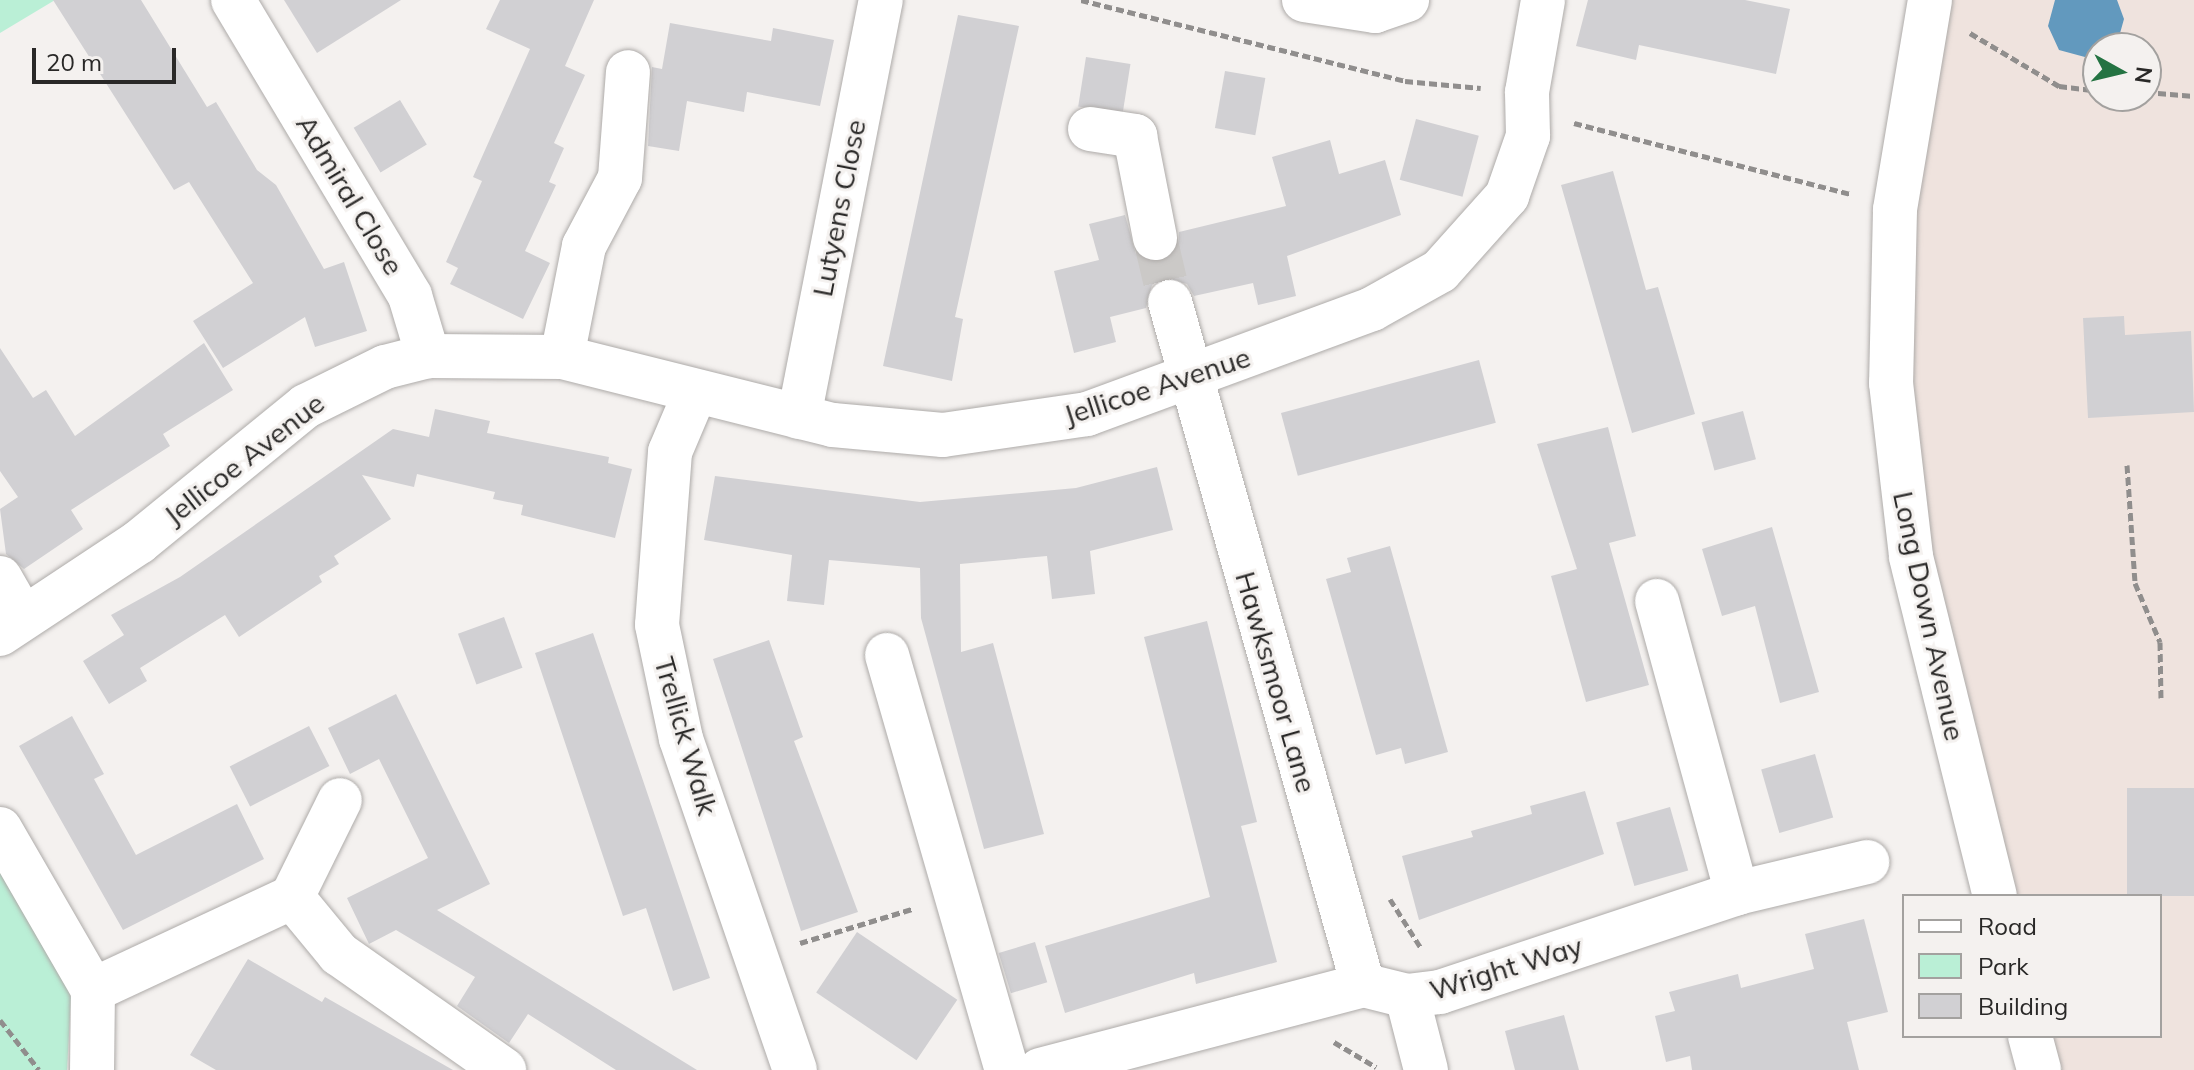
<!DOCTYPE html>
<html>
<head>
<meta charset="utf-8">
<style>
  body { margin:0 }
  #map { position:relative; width:2194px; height:1070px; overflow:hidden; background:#f4f1ef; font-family:Mulish,sans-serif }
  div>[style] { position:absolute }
  .built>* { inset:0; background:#efe3de }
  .green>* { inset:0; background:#baefd6 }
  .water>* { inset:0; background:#6299be }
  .building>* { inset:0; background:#d1d0d3; transform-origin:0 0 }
  .minor-tunnel>* { height:44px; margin-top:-22px; transform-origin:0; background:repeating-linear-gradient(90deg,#cbc9c7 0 44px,transparent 0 66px) }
  .path>* { height:5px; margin-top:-2.5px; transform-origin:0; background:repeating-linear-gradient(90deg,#908e8d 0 8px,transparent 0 12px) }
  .roads { filter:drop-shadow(0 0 2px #aeaba9) drop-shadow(0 0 2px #aeaba9) }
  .minor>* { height:44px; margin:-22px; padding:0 22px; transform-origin:22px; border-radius:22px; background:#fff }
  span { translate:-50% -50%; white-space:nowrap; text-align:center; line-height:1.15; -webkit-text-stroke:6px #f4f1ef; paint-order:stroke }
  .street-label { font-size:28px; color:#292827 }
  .legend { position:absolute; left:1902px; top:894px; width:260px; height:144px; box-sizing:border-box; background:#f4f1ef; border:2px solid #a3a19f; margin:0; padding:10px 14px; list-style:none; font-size:24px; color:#292827 }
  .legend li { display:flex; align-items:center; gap:16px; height:40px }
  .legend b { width:40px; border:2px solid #a3a19f }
  .north { position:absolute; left:2082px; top:32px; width:80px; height:80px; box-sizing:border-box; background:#f4f1ef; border:2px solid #a3a19f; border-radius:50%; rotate:98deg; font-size:22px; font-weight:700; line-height:32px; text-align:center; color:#292827 }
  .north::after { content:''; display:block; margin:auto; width:28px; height:36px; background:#247342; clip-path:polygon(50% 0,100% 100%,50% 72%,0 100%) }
  .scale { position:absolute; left:32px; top:48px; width:144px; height:36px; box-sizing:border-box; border:4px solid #292827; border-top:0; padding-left:10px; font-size:24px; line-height:28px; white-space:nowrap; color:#292827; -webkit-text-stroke:6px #f4f1ef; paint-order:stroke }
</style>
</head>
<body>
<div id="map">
  <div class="built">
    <i style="clip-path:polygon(evenodd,1930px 0,2194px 0,2194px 1070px,2039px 1070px,2030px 1036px,2160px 1036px,2160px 896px,1995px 896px,1899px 473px,1930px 0,2098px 48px,2146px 48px,2146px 96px,2098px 96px,2098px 48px)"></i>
  </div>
  <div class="green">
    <i style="clip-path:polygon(0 0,55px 0,0 33px)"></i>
    <i style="clip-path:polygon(0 847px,51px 939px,71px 998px,67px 1070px,0 1070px)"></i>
  </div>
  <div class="water">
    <i style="clip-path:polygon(2055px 0,2117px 0,2124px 19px,2117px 44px,2098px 48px,2096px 60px,2059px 50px,2048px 26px)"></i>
  </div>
  <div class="building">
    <i style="clip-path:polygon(53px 0,141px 0,207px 107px,216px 102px,257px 170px,276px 185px,324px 269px,344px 262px,367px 331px,315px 347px,305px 317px,223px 368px,193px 321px,253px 283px,189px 182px,174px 190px)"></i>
    <i style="clip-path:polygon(284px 0,401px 0,317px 53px)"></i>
    <i style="clip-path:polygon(500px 0,594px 0,565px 66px,585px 75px,554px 143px,564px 148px,549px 182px,556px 185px,525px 251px,550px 263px,523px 319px,450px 284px,458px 268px,446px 262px,482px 181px,473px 177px,530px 49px,486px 29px)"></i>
    <i style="clip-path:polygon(1588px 0,1745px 0,1790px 9px,1776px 74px,1639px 45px,1636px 60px,1576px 46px)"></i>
    <i style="clip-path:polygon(958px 15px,1019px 26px,955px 317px,963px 319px,952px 381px,883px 366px)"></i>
    <i style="clip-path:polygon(670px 23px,771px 41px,773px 28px,834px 40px,820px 106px,747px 92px,744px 112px,687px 101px,679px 151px,648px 146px,652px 67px,662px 69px)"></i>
    <i style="left:1086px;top:57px;width:45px;height:50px;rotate:9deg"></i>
    <i style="left:1225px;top:71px;width:41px;height:58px;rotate:10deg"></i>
    <i style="left:400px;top:100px;width:52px;height:54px;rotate:59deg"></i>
    <i style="left:1416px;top:119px;width:65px;height:63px;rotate:15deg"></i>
    <i style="clip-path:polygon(1330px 140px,1339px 174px,1385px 160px,1401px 215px,1287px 256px,1296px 296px,1258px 305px,1253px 283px,1194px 296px,1187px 284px,1162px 278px,1152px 285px,1146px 308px,1110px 317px,1116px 342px,1074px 353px,1054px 271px,1099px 260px,1089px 224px,1125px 215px,1136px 254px,1161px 262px,1178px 247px,1179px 232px,1286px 206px,1272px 157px)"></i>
    <i style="clip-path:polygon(1613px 171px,1646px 290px,1658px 287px,1695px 414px,1632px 433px,1561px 185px)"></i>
    <i style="clip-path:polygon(2124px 316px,2125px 335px,2191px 331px,2194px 412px,2088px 418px,2083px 318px)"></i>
    <i style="clip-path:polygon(204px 343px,233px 390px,163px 434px,170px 446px,71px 510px,83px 529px,24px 569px,6px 554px,0 509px,18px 497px,0 471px,0 348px,33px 398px,46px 390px,75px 436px)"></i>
    <i style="left:1479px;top:360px;width:65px;height:205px;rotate:75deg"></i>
    <i style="clip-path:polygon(435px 409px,490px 421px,487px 433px,609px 457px,608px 463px,632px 469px,615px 538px,521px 515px,523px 505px,493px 499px,495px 492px,417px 474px,414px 487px,362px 475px,391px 519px,334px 556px,339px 564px,319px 576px,322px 582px,239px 637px,225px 615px,140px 668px,147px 681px,109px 704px,83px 661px,124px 635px,111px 615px,180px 577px,393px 429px,429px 437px)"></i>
    <i style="left:1743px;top:411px;width:50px;height:43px;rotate:75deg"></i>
    <i style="clip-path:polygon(1608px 427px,1636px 536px,1609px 543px,1649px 685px,1586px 702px,1551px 576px,1577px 569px,1537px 444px)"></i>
    <i style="clip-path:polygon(1157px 467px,1173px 530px,1090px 551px,1095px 594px,1052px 599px,1047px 556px,960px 564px,961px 652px,993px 643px,1044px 834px,984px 849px,921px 618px,920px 568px,829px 560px,824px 605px,787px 601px,792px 555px,704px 540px,715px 476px,920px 502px,1076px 488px)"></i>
    <i style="clip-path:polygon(1772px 527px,1819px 692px,1780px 703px,1755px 606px,1722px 616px,1702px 549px)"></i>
    <i style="clip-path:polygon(1390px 546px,1448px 752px,1405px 764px,1401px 748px,1376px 755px,1326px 579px,1351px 572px,1347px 558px)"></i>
    <i style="left:504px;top:617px;width:54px;height:49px;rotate:70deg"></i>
    <i style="clip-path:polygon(1207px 621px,1257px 822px,1241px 826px,1277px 962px,1196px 984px,1194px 973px,1065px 1013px,1045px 946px,1210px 897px,1144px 637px)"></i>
    <i style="clip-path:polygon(593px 633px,710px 978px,673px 991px,646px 908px,623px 916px,535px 653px)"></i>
    <i style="clip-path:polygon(769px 640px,803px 737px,794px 741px,858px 912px,801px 931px,713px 659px)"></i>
    <i style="clip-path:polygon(396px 694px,490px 884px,437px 910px,697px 1070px,616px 1070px,528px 1014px,509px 1043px,457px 1006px,475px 977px,396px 930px,369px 944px,347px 898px,428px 858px,379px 759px,350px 774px,328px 728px)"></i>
    <i style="clip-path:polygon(72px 716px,104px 774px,94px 779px,136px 855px,237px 804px,264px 859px,123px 930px,19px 746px)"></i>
    <i style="left:309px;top:726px;width:45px;height:89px;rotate:63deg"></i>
    <i style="left:1815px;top:754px;width:66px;height:56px;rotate:74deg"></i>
    <i style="left:2194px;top:788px;width:108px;height:67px;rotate:90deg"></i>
    <i style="clip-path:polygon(1585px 791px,1604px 854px,1419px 920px,1402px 856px,1473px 837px,1471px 831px,1532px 814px,1530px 806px)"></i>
    <i style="left:1670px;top:807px;width:66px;height:56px;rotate:74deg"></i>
    <i style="clip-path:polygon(1864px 919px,1888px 1012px,1847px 1022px,1859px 1070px,1692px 1070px,1690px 1056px,1666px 1062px,1655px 1016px,1675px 1011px,1669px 992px,1738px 974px,1741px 988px,1814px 969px,1805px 934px)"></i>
    <i style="left:857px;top:932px;width:121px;height:73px;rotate:34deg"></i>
    <i style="left:1035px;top:942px;width:42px;height:38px;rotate:73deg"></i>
    <i style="clip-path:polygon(248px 959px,322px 1002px,325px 997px,453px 1070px,216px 1070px,190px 1055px)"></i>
    <i style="clip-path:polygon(1564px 1015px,1579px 1070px,1515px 1070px,1505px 1031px)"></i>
  </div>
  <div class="minor-tunnel">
    <i style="left:1155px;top:238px;width:66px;rotate:76.8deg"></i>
  </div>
  <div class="path">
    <i style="left:1081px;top:0;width:334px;rotate:14deg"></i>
    <i style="left:1405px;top:81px;width:76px;rotate:5.3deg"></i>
    <i style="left:1970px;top:33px;width:104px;rotate:30.8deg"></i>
    <i style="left:2059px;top:86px;width:39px;rotate:7deg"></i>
    <i style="left:2146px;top:92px;width:48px;rotate:4.8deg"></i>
    <i style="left:1574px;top:123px;width:286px;rotate:14.4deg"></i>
    <i style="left:2127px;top:465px;width:118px;rotate:86.1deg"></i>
    <i style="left:2135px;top:583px;width:64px;rotate:67deg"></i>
    <i style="left:2160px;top:642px;width:56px;rotate:89deg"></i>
    <i style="left:1390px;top:899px;width:58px;rotate:57.7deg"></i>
    <i style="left:800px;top:943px;width:117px;rotate:-16.9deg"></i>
    <i style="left:0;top:1020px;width:63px;rotate:52deg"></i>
    <i style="left:1334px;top:1042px;width:49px;rotate:30.8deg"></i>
  </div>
  <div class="roads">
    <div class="minor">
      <i style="left:233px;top:0;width:345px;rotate:59.1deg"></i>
      <i style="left:410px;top:296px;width:63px;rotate:73.3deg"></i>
      <i style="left:1304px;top:0;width:72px;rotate:8.8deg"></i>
      <i style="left:1375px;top:11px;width:34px;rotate:-19deg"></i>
      <i style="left:1930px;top:0;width:213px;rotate:99.5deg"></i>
      <i style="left:1895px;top:210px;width:173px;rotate:91.3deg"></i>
      <i style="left:1891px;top:383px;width:175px;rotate:83.4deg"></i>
      <i style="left:1911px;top:557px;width:349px;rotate:76.1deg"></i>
      <i style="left:1090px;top:129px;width:46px;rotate:8.8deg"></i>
      <i style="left:1135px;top:136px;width:104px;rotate:78.9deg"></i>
      <i style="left:1170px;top:302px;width:710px;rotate:74.22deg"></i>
      <i style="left:562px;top:357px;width:113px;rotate:-78.8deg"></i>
      <i style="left:584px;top:246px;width:77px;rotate:-62.1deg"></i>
      <i style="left:620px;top:178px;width:106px;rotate:-85.7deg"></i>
      <i style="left:695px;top:393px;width:64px;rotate:113deg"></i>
      <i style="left:670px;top:452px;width:173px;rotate:94.3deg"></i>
      <i style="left:657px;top:625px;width:116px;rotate:78.1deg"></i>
      <i style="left:681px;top:739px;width:350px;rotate:71deg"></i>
      <i style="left:799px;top:417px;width:425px;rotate:-78.9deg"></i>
      <i style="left:0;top:578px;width:46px;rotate:60.1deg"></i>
      <i style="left:1657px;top:601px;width:303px;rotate:74.7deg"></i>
      <i style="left:0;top:634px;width:167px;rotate:-33.5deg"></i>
      <i style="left:139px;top:542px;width:215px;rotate:-39.2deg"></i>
      <i style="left:306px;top:406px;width:88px;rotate:-26.3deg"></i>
      <i style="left:385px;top:367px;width:44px;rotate:-14.3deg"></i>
      <i style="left:428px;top:356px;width:134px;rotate:0.4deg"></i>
      <i style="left:562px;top:357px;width:279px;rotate:14.1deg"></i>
      <i style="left:833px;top:425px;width:110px;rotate:5.2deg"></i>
      <i style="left:943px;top:435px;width:146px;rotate:-8.3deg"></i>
      <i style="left:1087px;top:414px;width:304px;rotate:-20.2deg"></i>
      <i style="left:1372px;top:309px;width:78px;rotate:-29.2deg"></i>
      <i style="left:1440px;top:271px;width:101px;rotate:-48.2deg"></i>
      <i style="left:1507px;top:196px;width:64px;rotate:-70.7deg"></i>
      <i style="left:1528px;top:136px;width:44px;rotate:-91.3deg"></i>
      <i style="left:1527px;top:92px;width:93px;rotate:-80.1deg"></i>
      <i style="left:887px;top:655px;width:432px;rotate:73.9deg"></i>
      <i style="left:0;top:829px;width:186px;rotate:60deg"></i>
      <i style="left:93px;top:990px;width:80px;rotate:90.7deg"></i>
      <i style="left:292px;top:897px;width:74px;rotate:50.5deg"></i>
      <i style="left:339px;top:954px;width:202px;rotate:35.1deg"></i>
      <i style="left:93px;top:990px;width:220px;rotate:-25deg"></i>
      <i style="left:292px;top:897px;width:108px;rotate:-63.7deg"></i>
      <i style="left:1407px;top:996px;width:76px;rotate:75.6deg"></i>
      <i style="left:2030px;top:1036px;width:35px;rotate:75deg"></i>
      <i style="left:1040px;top:1070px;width:334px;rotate:-14.7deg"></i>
      <i style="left:1363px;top:985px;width:45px;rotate:14deg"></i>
      <i style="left:1407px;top:996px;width:33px;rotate:-7deg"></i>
      <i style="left:1440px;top:992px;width:313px;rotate:-18.4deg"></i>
      <i style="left:1737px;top:893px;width:134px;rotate:-13.4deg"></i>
    </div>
  </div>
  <div class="street-label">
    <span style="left:350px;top:195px;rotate:59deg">Admiral Close</span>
    <span style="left:839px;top:208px;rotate:-79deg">Lutyens Close</span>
    <span style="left:1157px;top:386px;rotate:-18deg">Jellicoe Avenue</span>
    <span style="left:244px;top:459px;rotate:-38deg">Jellicoe Avenue</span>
    <span style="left:1929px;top:616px;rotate:78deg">Long Down Avenue</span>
    <span style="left:1276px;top:682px;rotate:74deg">Hawksmoor Lane</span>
    <span style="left:686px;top:736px;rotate:74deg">Trellick Walk</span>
    <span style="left:1506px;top:968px;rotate:-17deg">Wright Way</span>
  </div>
  <ul class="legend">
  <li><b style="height:10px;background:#fff"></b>Road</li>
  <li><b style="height:22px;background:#baefd6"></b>Park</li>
  <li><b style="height:22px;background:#d1d0d3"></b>Building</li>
  </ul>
  <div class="north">N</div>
  <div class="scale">20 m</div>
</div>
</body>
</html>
